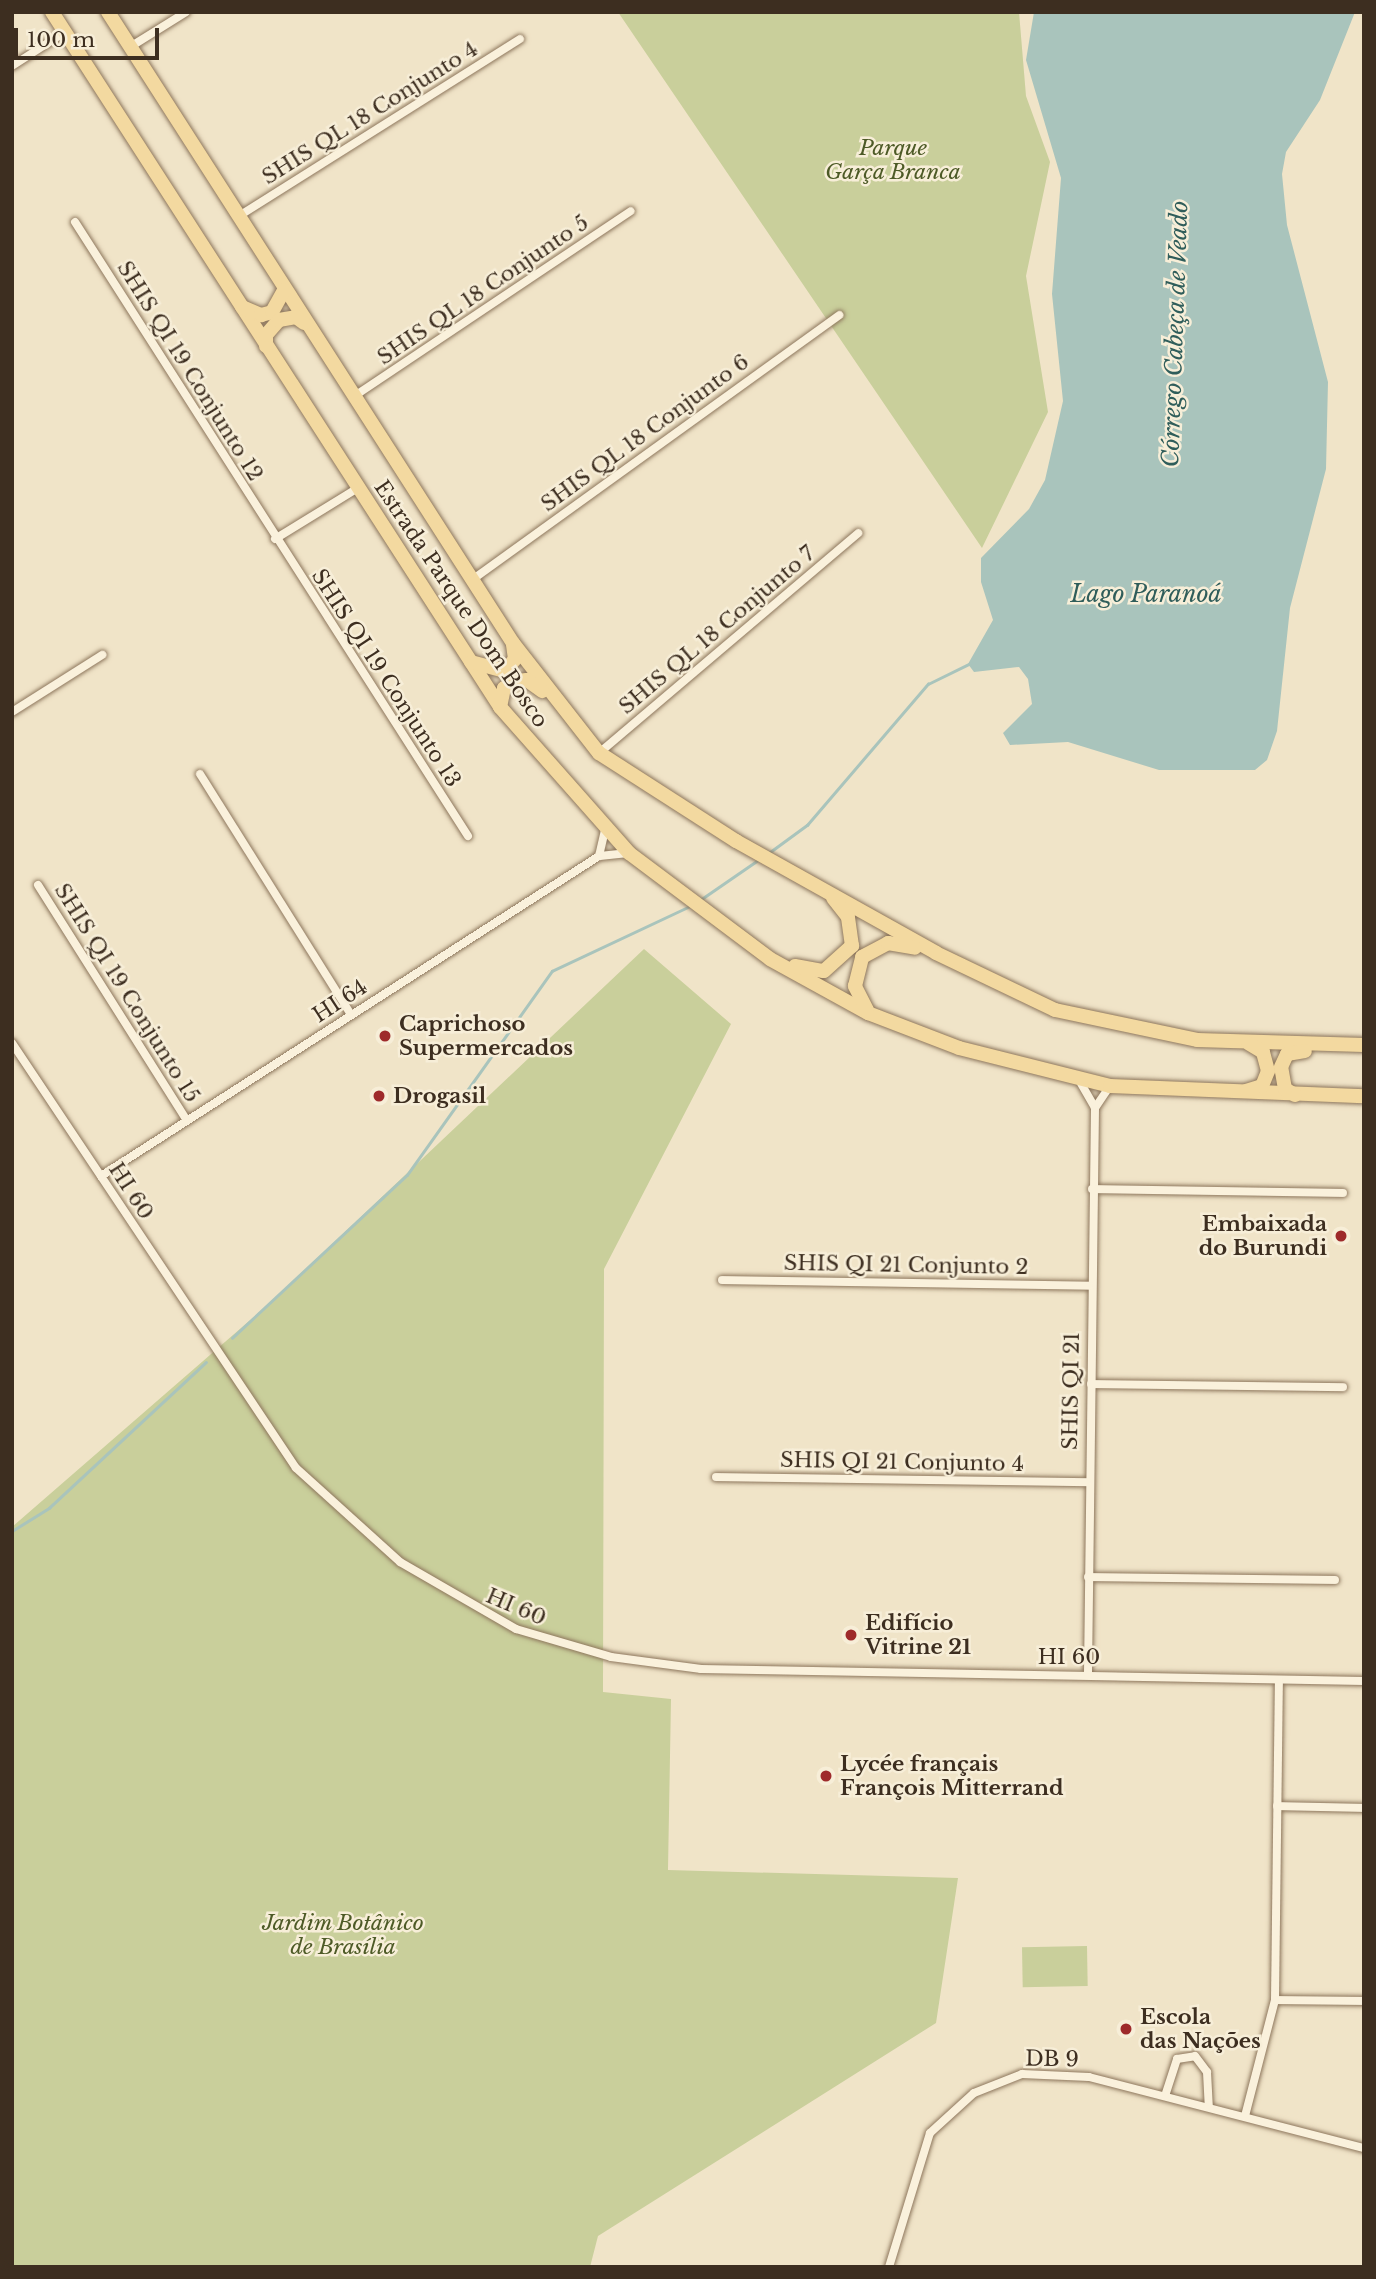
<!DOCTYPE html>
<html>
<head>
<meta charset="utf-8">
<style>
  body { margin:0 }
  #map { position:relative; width:1376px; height:2279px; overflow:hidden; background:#f0e4c8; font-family:"Libre Baskerville",serif }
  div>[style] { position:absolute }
  .green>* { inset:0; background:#c9cf9b; transform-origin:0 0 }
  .water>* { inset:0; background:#a9c4bc }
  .stream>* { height:2.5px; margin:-1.25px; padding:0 1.25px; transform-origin:1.25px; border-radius:1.25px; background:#a9c4bc }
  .roads { filter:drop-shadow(0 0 2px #8d765c) drop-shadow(0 0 2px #8d765c) }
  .minor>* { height:8px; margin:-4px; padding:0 4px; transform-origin:4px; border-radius:4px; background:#faf1dc }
  .primary>* { height:14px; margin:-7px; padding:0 7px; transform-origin:7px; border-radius:7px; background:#f3d9a0 }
  .dots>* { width:19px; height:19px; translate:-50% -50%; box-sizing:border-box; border:4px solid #f7eed8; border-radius:50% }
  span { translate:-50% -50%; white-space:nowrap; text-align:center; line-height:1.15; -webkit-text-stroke:5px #f7eed8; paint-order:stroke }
  .street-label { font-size:21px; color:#3d2e20 }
  .park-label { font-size:21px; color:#4d5a26; font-style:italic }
  .poi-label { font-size:21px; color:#3d2e20; font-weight:700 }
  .left { translate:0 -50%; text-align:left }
  .right { translate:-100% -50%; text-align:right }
  .water-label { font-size:23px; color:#2f5d5a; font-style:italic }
  .frame { position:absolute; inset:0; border:14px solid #3d2e20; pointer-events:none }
  .scale { position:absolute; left:14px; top:28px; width:145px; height:32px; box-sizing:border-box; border:4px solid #3d2e20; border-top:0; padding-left:9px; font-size:21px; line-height:24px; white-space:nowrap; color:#3d2e20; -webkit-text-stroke:5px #f7eed8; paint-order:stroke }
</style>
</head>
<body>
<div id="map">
  <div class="green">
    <i style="clip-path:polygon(618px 12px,1019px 12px,1026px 96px,1050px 162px,1026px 276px,1048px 412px,982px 548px)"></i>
    <i style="clip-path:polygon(644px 949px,731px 1024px,604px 1269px,603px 1692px,671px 1699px,668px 1870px,958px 1878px,936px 2023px,598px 2236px,590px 2267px,12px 2267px,12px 1527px,272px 1301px)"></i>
    <i style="left:1087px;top:1946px;width:40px;height:65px;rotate:89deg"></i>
  </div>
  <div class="water">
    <i style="clip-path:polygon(1034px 12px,1355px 12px,1320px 100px,1286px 152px,1282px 174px,1287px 225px,1328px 382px,1326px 469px,1290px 608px,1277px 731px,1267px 760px,1255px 770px,1159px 770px,1068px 742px,1010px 745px,1003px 733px,1032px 704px,1028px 679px,1019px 667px,974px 672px,968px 664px,993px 620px,981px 582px,981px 558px,1029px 509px,1045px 480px,1063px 401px,1052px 294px,1061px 178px,1026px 60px)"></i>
  </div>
  <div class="stream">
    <i style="left:770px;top:852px;width:46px;rotate:-36.1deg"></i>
    <i style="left:807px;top:825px;width:186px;rotate:-49.4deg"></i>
    <i style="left:928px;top:684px;width:48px;rotate:-26deg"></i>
    <i style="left:700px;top:900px;width:70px;rotate:-34.6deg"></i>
    <i style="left:232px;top:1338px;width:239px;rotate:-43deg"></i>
    <i style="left:407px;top:1175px;width:250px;rotate:-54.6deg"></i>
    <i style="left:552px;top:971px;width:155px;rotate:-25.2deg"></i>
    <i style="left:12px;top:1531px;width:44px;rotate:-31.9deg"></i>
    <i style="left:49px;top:1508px;width:214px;rotate:-42.9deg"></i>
  </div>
  <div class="roads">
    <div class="minor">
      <i style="left:130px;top:47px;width:66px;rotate:-32deg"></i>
      <i style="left:12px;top:66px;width:63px;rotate:-32.7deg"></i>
      <i style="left:239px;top:216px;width:332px;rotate:-32.2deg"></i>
      <i style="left:75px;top:222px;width:729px;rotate:57.38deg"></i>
      <i style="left:353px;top:397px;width:334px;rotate:-33.8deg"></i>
      <i style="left:275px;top:539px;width:97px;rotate:-31.6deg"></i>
      <i style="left:472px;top:580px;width:453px;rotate:-35.8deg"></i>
      <i style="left:12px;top:712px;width:107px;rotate:-32.3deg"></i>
      <i style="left:599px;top:753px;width:340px;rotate:-40.3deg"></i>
      <i style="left:200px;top:774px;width:284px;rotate:57.9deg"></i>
      <i style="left:599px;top:856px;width:27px;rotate:-77deg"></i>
      <i style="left:38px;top:885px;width:277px;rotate:57.7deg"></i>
      <i style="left:12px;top:1043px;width:511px;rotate:56.25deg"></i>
      <i style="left:296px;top:1468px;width:140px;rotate:42.1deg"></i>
      <i style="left:400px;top:1562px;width:134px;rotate:30deg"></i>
      <i style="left:516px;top:1629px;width:99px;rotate:16.4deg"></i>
      <i style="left:611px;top:1657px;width:91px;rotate:7.6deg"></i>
      <i style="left:701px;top:1669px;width:663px;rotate:1.04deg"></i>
      <i style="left:1079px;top:1080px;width:32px;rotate:60deg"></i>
      <i style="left:1095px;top:1108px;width:566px;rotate:90.71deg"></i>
      <i style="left:1095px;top:1108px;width:27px;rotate:-56deg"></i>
      <i style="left:101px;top:1176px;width:592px;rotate:-32.72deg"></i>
      <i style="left:599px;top:856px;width:30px;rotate:-6deg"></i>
      <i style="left:1092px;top:1189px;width:251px;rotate:0.9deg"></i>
      <i style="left:722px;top:1280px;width:367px;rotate:0.9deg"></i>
      <i style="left:1091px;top:1384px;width:252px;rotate:0.7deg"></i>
      <i style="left:716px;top:1477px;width:371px;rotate:0.8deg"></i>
      <i style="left:1088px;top:1577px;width:247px;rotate:0.7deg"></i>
      <i style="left:1277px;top:1806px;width:87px;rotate:1.3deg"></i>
      <i style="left:1275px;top:2000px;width:89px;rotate:0.6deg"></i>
      <i style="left:1165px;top:2096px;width:39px;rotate:-72deg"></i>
      <i style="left:1177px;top:2059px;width:18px;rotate:-9deg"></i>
      <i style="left:1195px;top:2056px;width:20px;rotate:53deg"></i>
      <i style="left:1207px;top:2072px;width:35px;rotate:87deg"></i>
      <i style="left:1245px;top:2116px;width:120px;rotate:-75.5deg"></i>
      <i style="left:1275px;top:2000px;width:320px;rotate:-89.3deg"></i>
      <i style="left:889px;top:2267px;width:140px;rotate:-73deg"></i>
      <i style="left:930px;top:2133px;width:59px;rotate:-42.3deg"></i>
      <i style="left:974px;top:2093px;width:52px;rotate:-21.6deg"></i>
      <i style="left:1022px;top:2074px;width:67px;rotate:2.6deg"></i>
      <i style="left:1089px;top:2077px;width:284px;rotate:14.5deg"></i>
    </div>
    <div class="primary">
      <i style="left:52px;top:12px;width:827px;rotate:57.19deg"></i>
      <i style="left:500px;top:707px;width:195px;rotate:48.5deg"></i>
      <i style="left:629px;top:853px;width:176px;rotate:36.9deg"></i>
      <i style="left:770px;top:959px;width:112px;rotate:28.9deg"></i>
      <i style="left:868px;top:1013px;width:97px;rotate:21deg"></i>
      <i style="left:959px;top:1048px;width:156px;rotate:14.1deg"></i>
      <i style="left:1110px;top:1086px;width:254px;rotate:2.3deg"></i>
      <i style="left:108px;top:12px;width:750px;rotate:57.31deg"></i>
      <i style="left:513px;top:643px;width:140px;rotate:52deg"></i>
      <i style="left:599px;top:753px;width:163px;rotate:32.7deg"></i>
      <i style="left:736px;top:841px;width:229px;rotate:29.2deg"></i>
      <i style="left:936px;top:953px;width:132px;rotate:25.6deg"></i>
      <i style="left:1055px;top:1010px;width:145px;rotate:11.9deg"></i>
      <i style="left:1197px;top:1040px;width:167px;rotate:1.7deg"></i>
      <i style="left:242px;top:307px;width:21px;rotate:23deg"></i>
      <i style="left:261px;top:315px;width:11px;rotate:-15deg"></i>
      <i style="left:272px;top:312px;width:25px;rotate:-61deg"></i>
      <i style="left:266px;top:346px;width:11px;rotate:-90deg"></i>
      <i style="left:266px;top:335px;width:20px;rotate:-49deg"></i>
      <i style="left:279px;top:320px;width:17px;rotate:-10deg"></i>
      <i style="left:296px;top:317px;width:10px;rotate:37deg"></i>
      <i style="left:471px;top:662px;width:35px;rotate:15deg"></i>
      <i style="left:505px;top:671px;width:16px;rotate:-50deg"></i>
      <i style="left:515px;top:659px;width:15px;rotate:-98deg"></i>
      <i style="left:500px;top:707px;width:19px;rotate:-78deg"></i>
      <i style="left:504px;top:688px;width:14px;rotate:-30deg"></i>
      <i style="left:516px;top:681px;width:11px;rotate:-5deg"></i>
      <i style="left:527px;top:680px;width:19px;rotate:36deg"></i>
      <i style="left:795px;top:966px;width:29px;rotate:10deg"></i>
      <i style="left:824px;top:971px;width:38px;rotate:-42deg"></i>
      <i style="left:852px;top:946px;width:29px;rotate:-98deg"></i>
      <i style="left:848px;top:917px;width:24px;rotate:-128deg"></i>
      <i style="left:867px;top:1010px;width:27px;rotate:-117deg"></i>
      <i style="left:855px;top:986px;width:30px;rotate:-76deg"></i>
      <i style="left:862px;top:957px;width:30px;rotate:-28deg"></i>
      <i style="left:888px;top:943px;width:27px;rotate:10deg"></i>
      <i style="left:1246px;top:1091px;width:17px;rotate:-17deg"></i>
      <i style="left:1262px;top:1086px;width:16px;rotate:-68deg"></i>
      <i style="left:1268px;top:1071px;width:20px;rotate:-105deg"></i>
      <i style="left:1263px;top:1052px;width:17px;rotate:-149deg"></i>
      <i style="left:1295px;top:1095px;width:12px;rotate:-149deg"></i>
      <i style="left:1285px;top:1089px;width:22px;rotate:-100deg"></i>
      <i style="left:1281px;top:1067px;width:14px;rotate:-65deg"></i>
      <i style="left:1287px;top:1054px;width:18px;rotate:-9deg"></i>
    </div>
  </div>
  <div class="dots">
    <i style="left:385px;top:1036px;background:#9e2a2b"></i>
    <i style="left:379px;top:1096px;background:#9e2a2b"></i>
    <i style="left:1341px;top:1236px;background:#9e2a2b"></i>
    <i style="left:851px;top:1635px;background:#9e2a2b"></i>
    <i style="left:826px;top:1776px;background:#9e2a2b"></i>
    <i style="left:1126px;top:2029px;background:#9e2a2b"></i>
  </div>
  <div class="street-label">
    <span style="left:370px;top:113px;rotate:-32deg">SHIS QL 18 Conjunto 4</span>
    <span style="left:483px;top:290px;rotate:-34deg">SHIS QL 18 Conjunto 5</span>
    <span style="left:190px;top:371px;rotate:58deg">SHIS QI 19 Conjunto 12</span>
    <span style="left:645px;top:433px;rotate:-36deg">SHIS QL 18 Conjunto 6</span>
    <span style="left:461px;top:604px;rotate:56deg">Estrada Parque Dom Bosco</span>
    <span style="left:717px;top:630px;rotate:-40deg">SHIS QL 18 Conjunto 7</span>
    <span style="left:386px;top:678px;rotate:57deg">SHIS QI 19 Conjunto 13</span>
    <span style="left:127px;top:993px;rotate:58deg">SHIS QI 19 Conjunto 15</span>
    <span style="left:340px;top:1001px;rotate:-33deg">HI 64</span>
    <span style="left:131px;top:1191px;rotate:57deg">HI 60</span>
    <span style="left:906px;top:1265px;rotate:1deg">SHIS QI 21 Conjunto 2</span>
    <span style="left:1071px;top:1391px;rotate:-89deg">SHIS QI 21</span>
    <span style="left:902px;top:1462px;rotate:1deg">SHIS QI 21 Conjunto 4</span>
    <span style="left:516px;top:1607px;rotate:23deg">HI 60</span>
    <span style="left:1069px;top:1657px">HI 60</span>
    <span style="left:1052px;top:2059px;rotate:1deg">DB 9</span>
  </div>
  <div class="park-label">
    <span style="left:893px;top:160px">Parque<br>Garça Branca</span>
    <span style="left:343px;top:1935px">Jardim Botânico<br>de Brasília</span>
  </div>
  <div class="poi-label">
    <span class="left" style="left:399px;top:1036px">Caprichoso<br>Supermercados</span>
    <span class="left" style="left:393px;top:1096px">Drogasil</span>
    <span class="right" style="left:1327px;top:1236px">Embaixada<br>do Burundi</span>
    <span class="left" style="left:865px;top:1635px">Edifício<br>Vitrine 21</span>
    <span class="left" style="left:840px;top:1776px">Lycée français<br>François Mitterrand</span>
    <span class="left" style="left:1140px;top:2029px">Escola<br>das Nações</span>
  </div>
  <div class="water-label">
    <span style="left:1175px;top:334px;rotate:-88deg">Córrego Cabeça de Veado</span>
    <span style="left:1146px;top:594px">Lago Paranoá</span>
  </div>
  <div class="frame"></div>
  <div class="scale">100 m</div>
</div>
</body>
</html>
